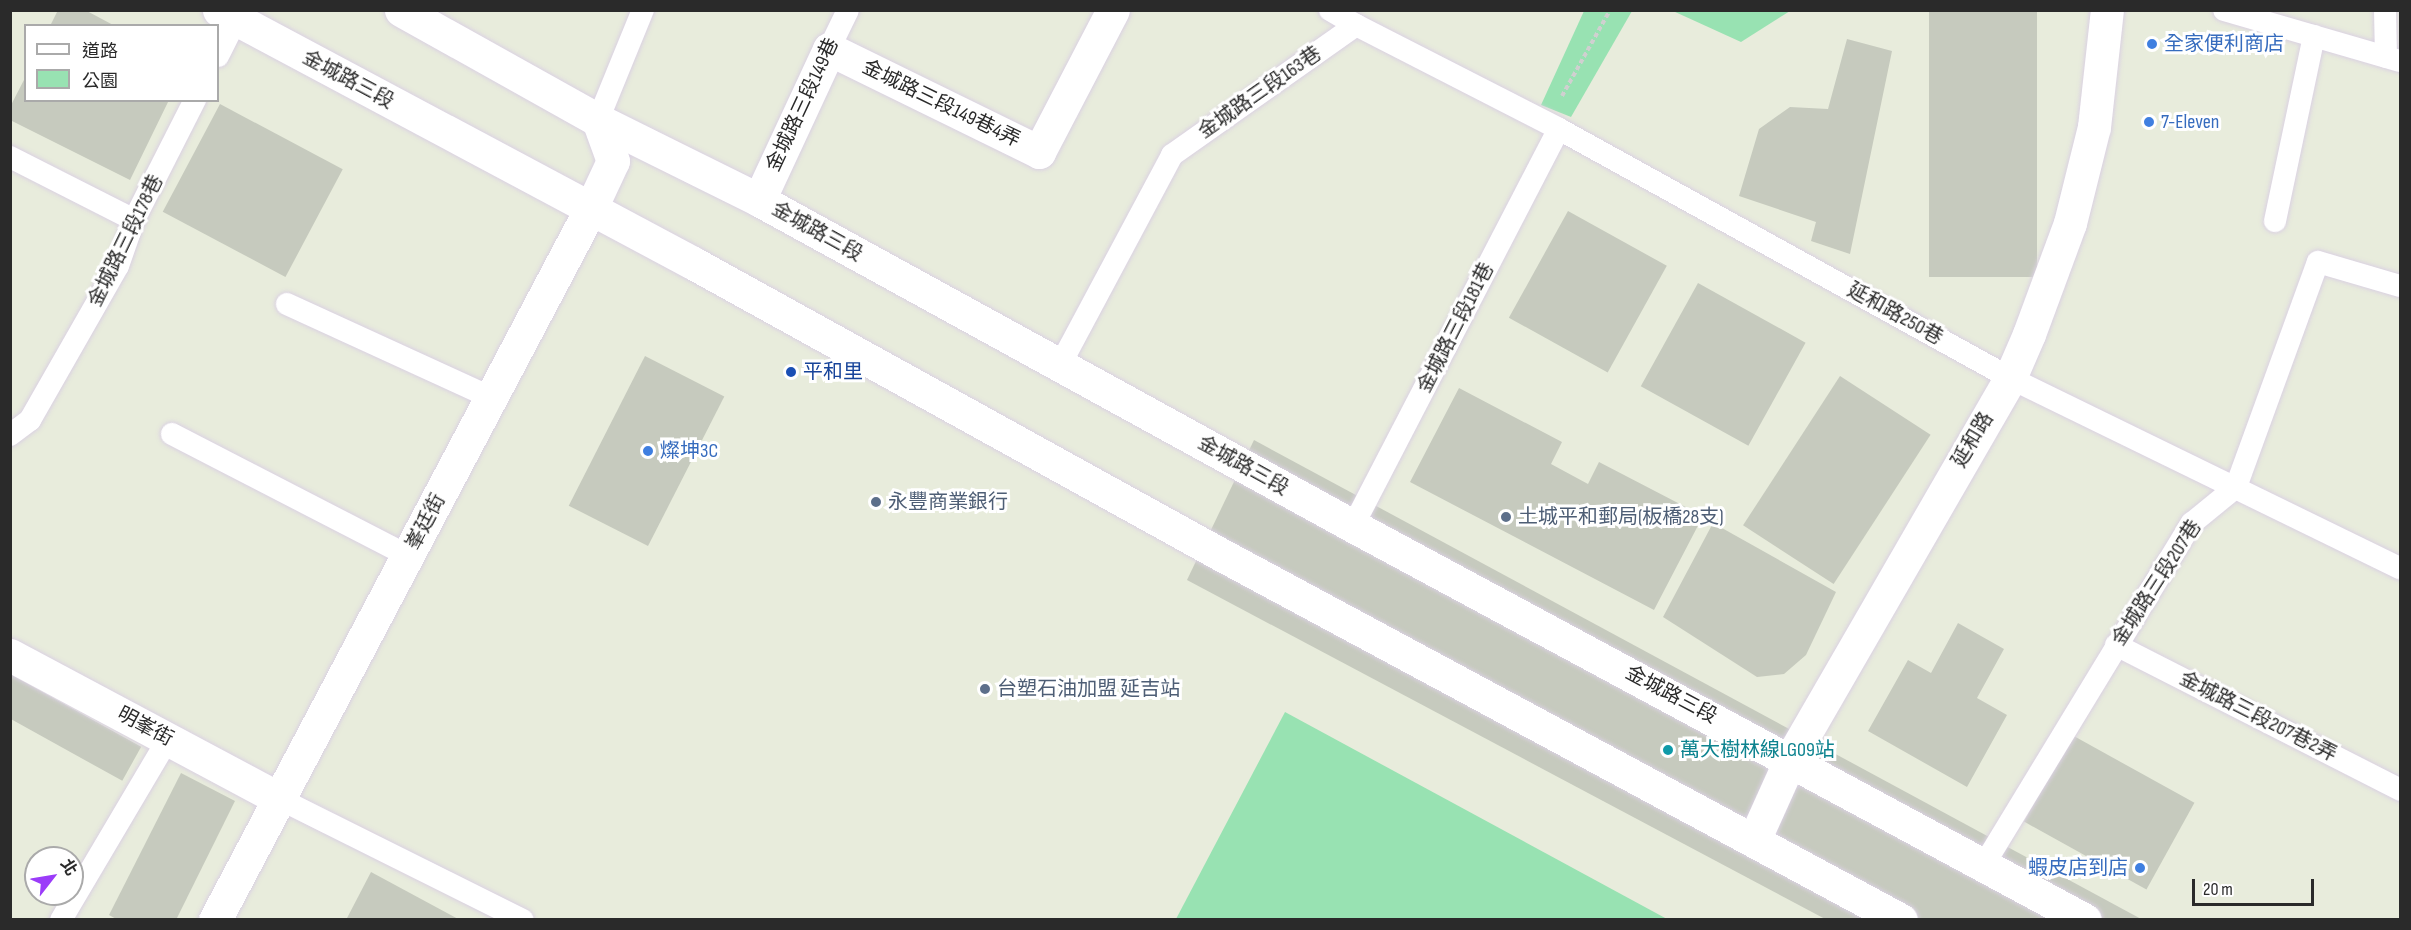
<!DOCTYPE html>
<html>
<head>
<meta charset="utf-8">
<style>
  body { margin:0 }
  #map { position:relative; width:2411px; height:930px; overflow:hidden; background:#e8ecdc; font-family:"Sofia Sans Condensed","Noto Sans TC",sans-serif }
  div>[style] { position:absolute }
  .green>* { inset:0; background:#98e2b2 }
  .building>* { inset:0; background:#c6cabe; transform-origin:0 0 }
  .path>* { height:4px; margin-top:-2px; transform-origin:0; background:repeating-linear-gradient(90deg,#d0d0d0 0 4.5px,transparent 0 7.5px) }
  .roads { filter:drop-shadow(0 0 2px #dad1e2) drop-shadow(0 0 2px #dad1e2) }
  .service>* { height:22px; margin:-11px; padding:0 11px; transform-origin:11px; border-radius:11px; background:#fff }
  .minor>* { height:33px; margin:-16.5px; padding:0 16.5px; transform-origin:16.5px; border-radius:16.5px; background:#fff }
  .secondary>* { height:33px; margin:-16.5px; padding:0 16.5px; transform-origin:16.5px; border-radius:16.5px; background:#fff }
  .dots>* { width:16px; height:16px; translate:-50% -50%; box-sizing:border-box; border:3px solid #fff; border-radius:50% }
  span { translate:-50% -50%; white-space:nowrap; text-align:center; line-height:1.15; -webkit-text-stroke:6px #fff; paint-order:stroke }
  .shop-label { font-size:20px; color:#366cbe }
  .left { translate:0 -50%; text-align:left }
  .right { translate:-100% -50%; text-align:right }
  .street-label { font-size:20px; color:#2a2a2a }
  .transit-label { font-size:20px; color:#164399 }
  .service-label { font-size:20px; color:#4e5e75 }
  .culture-label { font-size:20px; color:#0d838f }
  .frame { position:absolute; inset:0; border:12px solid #2a2a2a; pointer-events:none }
  .legend { position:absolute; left:24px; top:24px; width:195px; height:78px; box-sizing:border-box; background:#fff; border:2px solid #aaa; margin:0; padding:8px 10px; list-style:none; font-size:18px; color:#2a2a2a }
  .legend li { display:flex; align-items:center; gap:12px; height:30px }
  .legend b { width:30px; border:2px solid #aaa }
  .north { position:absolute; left:24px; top:846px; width:60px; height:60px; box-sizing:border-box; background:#fff; border:2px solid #aaa; border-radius:50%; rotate:59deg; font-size:16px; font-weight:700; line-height:24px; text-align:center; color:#2a2a2a }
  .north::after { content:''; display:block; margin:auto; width:21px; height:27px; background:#9b3cf9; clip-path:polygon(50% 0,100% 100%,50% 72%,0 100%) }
  .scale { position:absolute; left:2192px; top:879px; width:122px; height:27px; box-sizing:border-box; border:3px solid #2a2a2a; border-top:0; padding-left:8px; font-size:18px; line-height:21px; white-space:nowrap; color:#2a2a2a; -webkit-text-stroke:4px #fff; paint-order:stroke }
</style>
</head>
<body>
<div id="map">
  <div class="green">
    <i style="clip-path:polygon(1584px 11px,1632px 11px,1571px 117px,1541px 105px)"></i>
    <i style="clip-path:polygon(1673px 11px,1790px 10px,1790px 11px,1741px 42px)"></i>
    <i style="clip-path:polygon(1285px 712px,1667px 919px,1176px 919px)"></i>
  </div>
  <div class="building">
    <i style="clip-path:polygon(58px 10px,85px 10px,115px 26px,50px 26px)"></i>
    <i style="left:1929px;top:10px;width:108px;height:267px"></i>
    <i style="clip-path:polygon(1847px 39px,1892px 51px,1850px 254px,1811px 241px,1816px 222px,1739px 196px,1759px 129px,1790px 107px,1828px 109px)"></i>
    <i style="clip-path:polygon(26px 76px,26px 100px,169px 100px,130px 180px,10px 120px,10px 107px)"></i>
    <i style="left:220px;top:104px;width:139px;height:122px;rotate:28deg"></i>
    <i style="left:1568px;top:211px;width:113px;height:122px;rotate:29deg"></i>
    <i style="left:1698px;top:283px;width:123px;height:118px;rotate:29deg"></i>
    <i style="left:645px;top:356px;width:89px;height:168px;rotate:27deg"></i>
    <i style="left:1840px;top:376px;width:108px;height:178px;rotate:33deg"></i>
    <i style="clip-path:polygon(1459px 388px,1562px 442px,1551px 464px,1588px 484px,1599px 462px,1703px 516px,1654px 610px,1410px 482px)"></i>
    <i style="clip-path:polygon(1254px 440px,2143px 920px,1827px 920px,1187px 580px)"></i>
    <i style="clip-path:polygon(1713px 523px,1836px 592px,1806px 655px,1784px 674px,1757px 677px,1663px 617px)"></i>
    <i style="clip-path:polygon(1958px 623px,2004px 649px,1977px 698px,2007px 715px,1967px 787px,1868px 731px,1908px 660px,1931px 673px)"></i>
    <i style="left:10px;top:674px;width:150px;height:39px;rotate:29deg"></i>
    <i style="left:2072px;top:735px;width:140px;height:99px;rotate:29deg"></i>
    <i style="clip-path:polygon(181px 773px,235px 801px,176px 920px,118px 920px,109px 915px)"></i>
    <i style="clip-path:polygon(371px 872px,460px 920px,346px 920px)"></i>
  </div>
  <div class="path">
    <i style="left:1562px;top:96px;width:98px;rotate:-60.8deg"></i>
  </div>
  <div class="roads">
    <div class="service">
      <i style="left:1330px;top:10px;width:30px;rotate:30deg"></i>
      <i style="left:2224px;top:10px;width:183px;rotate:16.2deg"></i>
      <i style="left:2385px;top:10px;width:47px;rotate:88.8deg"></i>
      <i style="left:829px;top:49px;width:43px;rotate:-64deg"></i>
      <i style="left:218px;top:56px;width:40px;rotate:-63.4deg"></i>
      <i style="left:598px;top:120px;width:119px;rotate:-67.8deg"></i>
      <i style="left:10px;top:157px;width:139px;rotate:26.9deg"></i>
      <i style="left:2275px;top:221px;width:189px;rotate:-78.1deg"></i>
      <i style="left:287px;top:304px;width:226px;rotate:24.6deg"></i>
      <i style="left:1060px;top:365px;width:238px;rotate:-61.9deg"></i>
      <i style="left:1172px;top:155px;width:225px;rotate:-35.2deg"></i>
      <i style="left:1356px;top:25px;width:228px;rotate:27.1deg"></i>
      <i style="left:1559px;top:129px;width:515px;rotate:28.9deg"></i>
      <i style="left:2010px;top:378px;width:434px;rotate:26deg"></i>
      <i style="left:172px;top:434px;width:266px;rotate:27.3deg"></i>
      <i style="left:10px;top:435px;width:25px;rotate:-37deg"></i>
      <i style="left:30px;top:420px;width:177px;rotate:-60.3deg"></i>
      <i style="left:118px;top:266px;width:49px;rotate:-70.8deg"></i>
      <i style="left:134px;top:220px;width:135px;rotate:-63.1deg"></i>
      <i style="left:1353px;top:526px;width:447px;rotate:-62.6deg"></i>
      <i style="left:2116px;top:645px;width:319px;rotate:27deg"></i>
      <i style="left:280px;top:799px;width:271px;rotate:26.5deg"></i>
      <i style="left:1985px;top:863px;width:398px;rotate:-58.7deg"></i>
      <i style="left:2192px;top:523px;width:57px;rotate:-39.3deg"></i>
      <i style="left:2236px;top:487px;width:239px;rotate:-70deg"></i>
      <i style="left:2318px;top:262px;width:85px;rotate:16.3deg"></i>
      <i style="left:61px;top:920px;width:210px;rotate:-59.4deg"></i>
    </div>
    <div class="minor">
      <i style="left:759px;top:200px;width:166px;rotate:-65.1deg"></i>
      <i style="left:829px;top:49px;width:234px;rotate:26.1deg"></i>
      <i style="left:1039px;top:152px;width:160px;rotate:-62.5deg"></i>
      <i style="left:10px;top:655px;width:306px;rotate:28.1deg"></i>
      <i style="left:1755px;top:838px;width:88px;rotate:-65.8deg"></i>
      <i style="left:1791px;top:758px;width:439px;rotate:-60deg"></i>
      <i style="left:2010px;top:378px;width:48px;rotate:-66.6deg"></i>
      <i style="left:2029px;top:334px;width:118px;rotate:-69.7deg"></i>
      <i style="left:2070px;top:223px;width:99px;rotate:-76deg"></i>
      <i style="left:2094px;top:127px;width:118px;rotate:-83.7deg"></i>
      <i style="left:215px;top:920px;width:803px;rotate:-62.16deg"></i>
      <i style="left:590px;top:210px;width:54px;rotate:-64.9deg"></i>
      <i style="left:613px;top:161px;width:44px;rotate:-110.1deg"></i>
    </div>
    <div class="secondary">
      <i style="left:219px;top:10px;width:537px;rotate:28.09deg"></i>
      <i style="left:693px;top:263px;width:602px;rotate:28.91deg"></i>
      <i style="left:1220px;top:554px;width:773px;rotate:28.26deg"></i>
      <i style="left:401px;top:10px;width:226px;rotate:29.2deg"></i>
      <i style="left:598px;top:120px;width:180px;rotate:26.4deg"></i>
      <i style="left:759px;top:200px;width:678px;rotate:28.76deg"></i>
      <i style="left:1353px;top:526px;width:831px;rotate:28.29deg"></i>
    </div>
  </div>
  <div class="dots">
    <i style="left:2152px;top:44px;background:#3f7fe0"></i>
    <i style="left:2149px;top:122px;background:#3f7fe0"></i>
    <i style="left:791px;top:372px;background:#1a4fb4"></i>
    <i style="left:648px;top:451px;background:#3f7fe0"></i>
    <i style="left:876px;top:502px;background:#5c6f8a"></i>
    <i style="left:1506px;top:517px;background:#5c6f8a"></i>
    <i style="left:985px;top:689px;background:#5c6f8a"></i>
    <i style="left:1668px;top:750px;background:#0f9aa8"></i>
    <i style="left:2140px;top:868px;background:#3f7fe0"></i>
  </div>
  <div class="shop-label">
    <span class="left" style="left:2164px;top:44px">全家便利商店</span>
    <span class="left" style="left:2161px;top:122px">7-Eleven</span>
    <span class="left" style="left:660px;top:451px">燦坤3C</span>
    <span class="right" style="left:2128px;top:868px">蝦皮店到店</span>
  </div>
  <div class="street-label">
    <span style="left:348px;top:80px;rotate:28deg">金城路三段</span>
    <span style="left:1260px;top:93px;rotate:-35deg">金城路三段163巷</span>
    <span style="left:941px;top:104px;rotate:26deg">金城路三段149巷4弄</span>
    <span style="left:803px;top:105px;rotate:-65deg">金城路三段149巷</span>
    <span style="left:817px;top:232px;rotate:29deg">金城路三段</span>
    <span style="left:126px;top:241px;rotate:-64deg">金城路三段178巷</span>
    <span style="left:1895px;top:314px;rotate:29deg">延和路250巷</span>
    <span style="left:1456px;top:328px;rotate:-63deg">金城路三段181巷</span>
    <span style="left:1973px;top:440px;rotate:-59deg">延和路</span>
    <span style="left:1243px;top:466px;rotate:29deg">金城路三段</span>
    <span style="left:426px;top:522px;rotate:-62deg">峯廷街</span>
    <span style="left:2157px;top:583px;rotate:-57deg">金城路三段207巷</span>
    <span style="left:1671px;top:695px;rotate:28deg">金城路三段</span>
    <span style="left:2258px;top:717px;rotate:27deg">金城路三段207巷2弄</span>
    <span style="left:145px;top:727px;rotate:28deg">明峯街</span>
  </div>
  <div class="transit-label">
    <span class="left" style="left:803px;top:372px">平和里</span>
  </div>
  <div class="service-label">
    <span class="left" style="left:888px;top:502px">永豐商業銀行</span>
    <span class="left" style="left:1518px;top:517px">土城平和郵局(板橋28支)</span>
    <span class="left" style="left:997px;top:689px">台塑石油加盟 延吉站</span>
  </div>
  <div class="culture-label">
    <span class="left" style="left:1680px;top:750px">萬大樹林線LG09站</span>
  </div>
  <div class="frame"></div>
  <ul class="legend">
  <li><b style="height:8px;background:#fff"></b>道路</li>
  <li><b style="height:16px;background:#98e2b2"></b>公園</li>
  </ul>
  <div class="north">北</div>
  <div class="scale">20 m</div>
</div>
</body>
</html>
